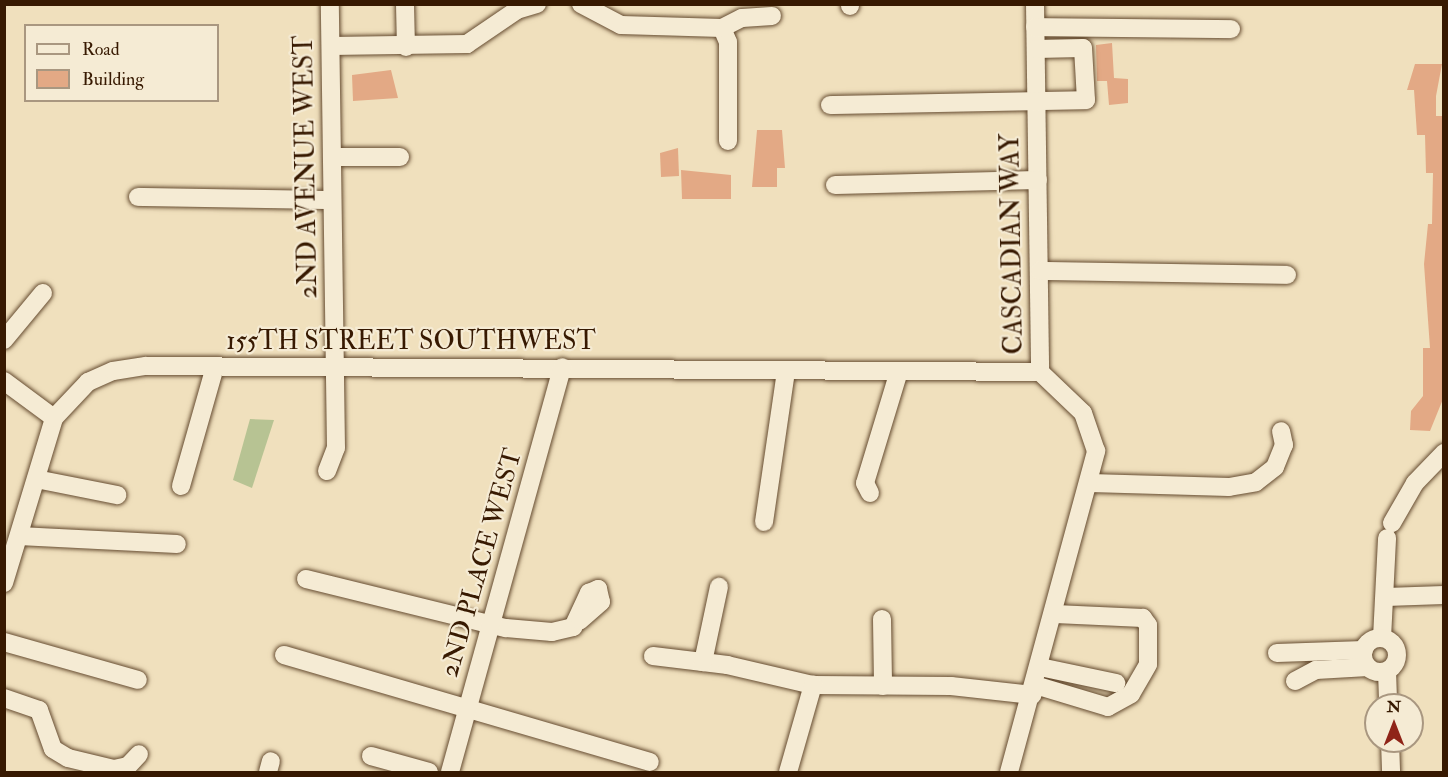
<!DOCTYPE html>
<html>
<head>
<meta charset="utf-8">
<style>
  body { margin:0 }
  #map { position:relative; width:1448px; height:777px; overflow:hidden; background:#f0e0bd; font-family:"IM FELL Double Pica",serif }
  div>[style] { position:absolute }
  .green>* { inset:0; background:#b7c393 }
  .building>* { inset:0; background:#e3a985 }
  .roads { filter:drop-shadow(0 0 2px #654b30) drop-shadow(0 0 2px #654b30) }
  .minor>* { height:18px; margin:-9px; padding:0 9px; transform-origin:9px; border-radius:9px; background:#f5ebd4 }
  .minor>.ring { margin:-9px; padding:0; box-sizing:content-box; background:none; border:18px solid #f5ebd4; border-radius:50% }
  span { translate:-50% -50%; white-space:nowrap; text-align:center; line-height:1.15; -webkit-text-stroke:4.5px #f5ebd4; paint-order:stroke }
  .street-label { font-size:26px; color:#371901 }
  .frame { position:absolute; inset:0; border:6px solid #371901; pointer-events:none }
  .legend { position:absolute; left:24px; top:24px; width:195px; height:78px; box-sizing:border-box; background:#f5ebd4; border:2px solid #a99780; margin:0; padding:8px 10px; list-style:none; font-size:18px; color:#371901 }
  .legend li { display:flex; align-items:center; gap:12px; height:30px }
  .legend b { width:30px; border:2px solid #a99780 }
  .north { position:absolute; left:1364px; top:693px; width:60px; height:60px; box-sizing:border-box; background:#f5ebd4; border:2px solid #a99780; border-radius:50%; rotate:0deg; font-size:16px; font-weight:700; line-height:24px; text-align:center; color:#371901 }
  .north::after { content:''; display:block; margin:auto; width:21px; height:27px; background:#8f2418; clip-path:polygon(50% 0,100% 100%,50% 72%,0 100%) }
</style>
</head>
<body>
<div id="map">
  <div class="green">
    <i style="clip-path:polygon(250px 419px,274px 420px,252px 488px,233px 480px)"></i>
  </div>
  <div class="building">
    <i style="clip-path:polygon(1112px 43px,1114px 78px,1128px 79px,1128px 103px,1109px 105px,1107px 81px,1097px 81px,1096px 45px)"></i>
    <i style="clip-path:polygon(1415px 64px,1442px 64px,1436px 96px,1436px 116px,1443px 116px,1443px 399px,1430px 431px,1410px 430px,1411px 411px,1423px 396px,1423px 348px,1430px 348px,1424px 264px,1428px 224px,1432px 224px,1433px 173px,1426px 173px,1425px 135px,1417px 135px,1414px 90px,1407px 90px)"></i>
    <i style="clip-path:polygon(391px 70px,398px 98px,353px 101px,352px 75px)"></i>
    <i style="clip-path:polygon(757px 130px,782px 130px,785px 168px,777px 168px,777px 187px,752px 187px)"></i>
    <i style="clip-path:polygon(678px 148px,679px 176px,661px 177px,660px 153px)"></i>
    <i style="clip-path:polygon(681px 170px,731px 175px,731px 199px,682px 199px)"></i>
  </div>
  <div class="roads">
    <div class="minor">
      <i style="left:405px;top:4px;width:43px;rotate:88.7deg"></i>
      <i style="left:581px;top:4px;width:45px;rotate:27.7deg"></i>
      <i style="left:621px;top:25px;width:101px;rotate:1.7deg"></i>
      <i style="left:722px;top:28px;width:15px;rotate:67deg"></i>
      <i style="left:728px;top:42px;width:99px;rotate:90deg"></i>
      <i style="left:850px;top:4px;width:2px;rotate:90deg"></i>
      <i style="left:1035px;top:4px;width:368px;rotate:89.2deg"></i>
      <i style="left:1035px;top:27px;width:196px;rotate:0.6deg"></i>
      <i style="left:722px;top:28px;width:22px;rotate:-27deg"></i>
      <i style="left:742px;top:18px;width:30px;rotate:-4deg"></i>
      <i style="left:331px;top:46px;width:136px;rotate:-0.8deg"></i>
      <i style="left:467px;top:44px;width:60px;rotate:-34.2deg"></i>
      <i style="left:517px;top:10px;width:21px;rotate:-17deg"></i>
      <i style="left:830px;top:105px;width:256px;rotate:-1.1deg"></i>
      <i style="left:1086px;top:100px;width:52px;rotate:-93.3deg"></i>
      <i style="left:1083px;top:48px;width:47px;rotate:178.8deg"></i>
      <i style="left:332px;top:157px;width:68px"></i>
      <i style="left:835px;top:185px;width:203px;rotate:-1.4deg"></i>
      <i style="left:138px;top:197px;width:194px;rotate:0.9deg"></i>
      <i style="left:1040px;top:271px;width:247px;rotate:0.9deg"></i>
      <i style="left:4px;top:340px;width:61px;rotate:-50.3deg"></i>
      <i style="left:4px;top:381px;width:62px;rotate:36.5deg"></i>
      <i style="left:327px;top:471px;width:25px;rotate:-69deg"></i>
      <i style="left:336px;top:448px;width:444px;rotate:-90.8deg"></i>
      <i style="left:36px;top:479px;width:83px;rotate:11.2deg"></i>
      <i style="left:1090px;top:483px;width:139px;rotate:1.6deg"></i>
      <i style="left:1229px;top:487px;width:27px;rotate:-10deg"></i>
      <i style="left:1256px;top:482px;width:24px;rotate:-38deg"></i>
      <i style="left:1275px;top:467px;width:24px;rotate:-68deg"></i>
      <i style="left:1284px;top:445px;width:14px;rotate:-102deg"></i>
      <i style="left:181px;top:486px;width:124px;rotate:-74.1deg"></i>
      <i style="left:870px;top:493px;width:11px;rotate:-117deg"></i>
      <i style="left:865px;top:483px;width:117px;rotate:-73.1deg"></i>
      <i style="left:764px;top:522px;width:153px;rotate:-81.7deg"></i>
      <i style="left:1392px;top:523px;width:46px;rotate:-60.1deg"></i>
      <i style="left:1415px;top:483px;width:42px;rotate:-46deg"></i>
      <i style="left:19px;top:536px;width:158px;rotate:2.9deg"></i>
      <i style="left:306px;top:579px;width:206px;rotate:13.8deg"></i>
      <i style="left:506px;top:628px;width:46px;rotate:5deg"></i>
      <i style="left:552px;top:632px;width:22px;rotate:-13deg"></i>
      <i style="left:573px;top:627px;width:38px;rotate:-65deg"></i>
      <i style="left:589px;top:593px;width:10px;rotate:-24deg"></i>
      <i style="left:598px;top:589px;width:13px;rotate:77deg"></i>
      <i style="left:601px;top:602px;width:28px;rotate:139deg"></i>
      <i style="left:4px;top:583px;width:172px;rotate:-73.1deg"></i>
      <i style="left:54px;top:418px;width:50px;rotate:-46.6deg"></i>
      <i style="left:88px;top:382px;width:27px;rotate:-24deg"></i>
      <i style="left:113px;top:371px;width:33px;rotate:-9deg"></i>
      <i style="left:146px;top:366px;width:894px;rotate:0.38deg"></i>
      <i style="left:1386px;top:597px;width:58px;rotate:-2deg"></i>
      <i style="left:882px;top:619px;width:67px;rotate:89.1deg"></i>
      <i style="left:1382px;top:638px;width:100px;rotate:-87.1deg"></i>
      <i class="ring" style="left:1363px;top:638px;width:16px;height:16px"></i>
      <i style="left:4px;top:642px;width:139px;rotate:15.8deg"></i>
      <i style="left:1277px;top:653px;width:87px;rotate:-2deg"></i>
      <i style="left:284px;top:655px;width:381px;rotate:16.3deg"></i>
      <i style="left:653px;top:656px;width:75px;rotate:6.9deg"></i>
      <i style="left:727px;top:665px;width:88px;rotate:13.1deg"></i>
      <i style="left:813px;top:685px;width:138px;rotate:0.4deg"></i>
      <i style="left:951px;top:686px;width:82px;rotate:6.3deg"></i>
      <i style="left:703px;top:662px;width:77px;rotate:-78deg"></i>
      <i style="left:1040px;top:667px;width:78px;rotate:11.9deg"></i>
      <i style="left:1387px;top:671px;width:34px;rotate:88deg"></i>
      <i style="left:1295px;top:681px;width:24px;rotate:-28deg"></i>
      <i style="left:1316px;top:670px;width:52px;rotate:-3.3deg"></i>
      <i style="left:1035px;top:685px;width:76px;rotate:16.8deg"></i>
      <i style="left:1108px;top:707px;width:26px;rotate:-29deg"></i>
      <i style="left:1131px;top:694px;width:34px;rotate:-60deg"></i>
      <i style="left:1148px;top:664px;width:39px;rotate:-90deg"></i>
      <i style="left:1148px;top:625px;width:9px;rotate:-126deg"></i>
      <i style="left:1143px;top:618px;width:88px;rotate:-177.4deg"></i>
      <i style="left:4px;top:698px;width:37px;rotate:19deg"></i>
      <i style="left:39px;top:710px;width:41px;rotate:70.3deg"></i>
      <i style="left:53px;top:749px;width:17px;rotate:31deg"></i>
      <i style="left:68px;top:758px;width:47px;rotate:13.4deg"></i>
      <i style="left:114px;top:769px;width:14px;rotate:-12deg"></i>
      <i style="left:128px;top:766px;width:16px;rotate:-47deg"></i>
      <i style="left:1390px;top:741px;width:31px;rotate:88deg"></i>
      <i style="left:371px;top:756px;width:60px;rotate:15.4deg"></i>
      <i style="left:268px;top:772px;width:11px;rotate:-75deg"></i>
      <i style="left:450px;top:772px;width:420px;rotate:-74.5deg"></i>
      <i style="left:788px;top:772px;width:91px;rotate:-74deg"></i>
      <i style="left:1009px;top:772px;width:333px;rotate:-74.8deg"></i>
      <i style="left:1096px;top:451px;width:40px;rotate:-108.9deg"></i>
      <i style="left:1083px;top:413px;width:59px;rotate:-136.4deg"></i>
    </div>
  </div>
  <div class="street-label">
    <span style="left:307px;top:167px;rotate:-91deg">2ND AVENUE WEST</span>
    <span style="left:1013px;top:244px;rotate:-91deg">CASCADIAN WAY</span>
    <span style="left:411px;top:342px">155TH STREET SOUTHWEST</span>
    <span style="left:482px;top:563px;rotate:-74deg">2ND PLACE WEST</span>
  </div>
  <div class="frame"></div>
  <ul class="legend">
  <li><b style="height:8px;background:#f5ebd4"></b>Road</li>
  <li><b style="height:16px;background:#e3a985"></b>Building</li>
  </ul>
  <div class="north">N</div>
</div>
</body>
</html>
